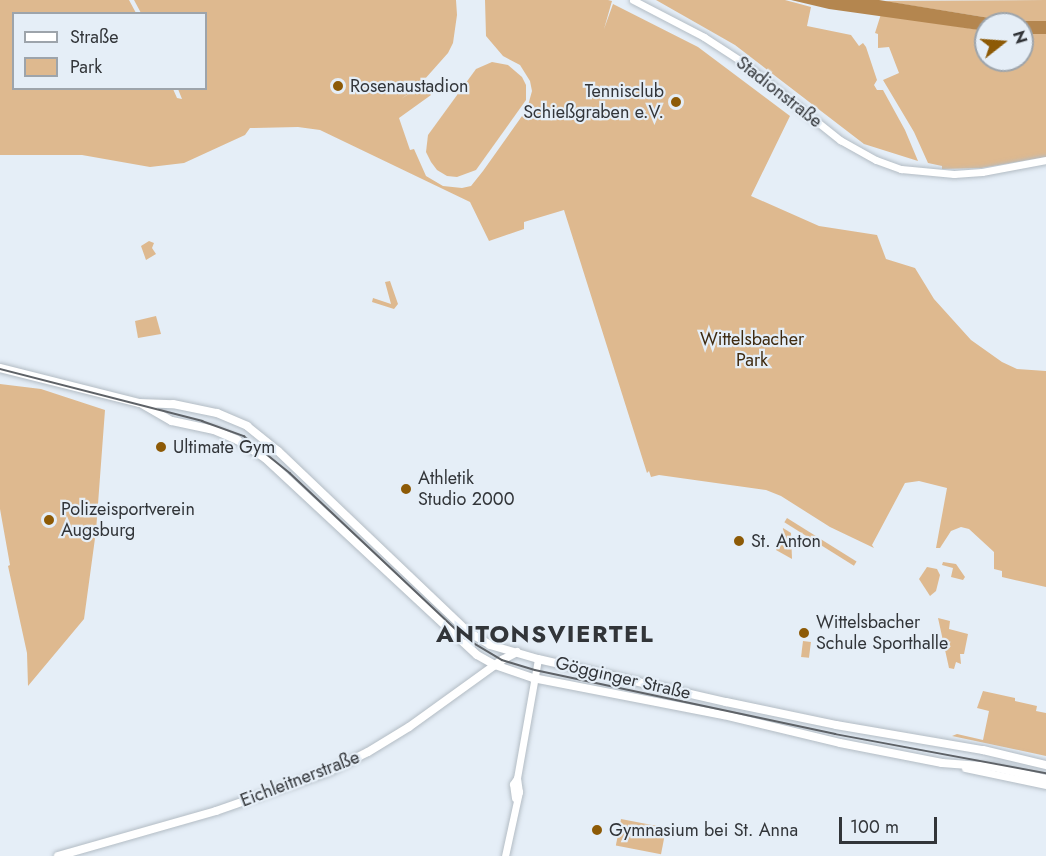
<!DOCTYPE html>
<html>
<head>
<meta charset="utf-8">
<style>
  body { margin:0 }
  #map { position:relative; width:1046px; height:856px; overflow:hidden; background:#e5eef7; font-family:Jost,sans-serif }
  div>[style] { position:absolute }
  .green>* { inset:0; background:#deb98f; transform-origin:0 0 }
  .water>* { inset:0; background:#b4864f }
  .roads { filter:drop-shadow(0 0 2px #b3bcc4) drop-shadow(0 0 2px #b3bcc4) }
  .minor>* { height:7px; margin:-3.5px; padding:0 3.5px; transform-origin:3.5px; border-radius:3.5px; background:#fff }
  .major>* { height:8px; margin:-4px; padding:0 4px; transform-origin:4px; border-radius:4px; background:#fff }
  .tram>* { height:1.5px; margin:-0.75px; padding:0 0.75px; transform-origin:0.75px; border-radius:0.75px; background:#5e6267 }
  .dots>* { width:16px; height:16px; translate:-50% -50%; box-sizing:border-box; border:3px solid #e5eef7; border-radius:50% }
  span { translate:-50% -50%; white-space:nowrap; text-align:center; line-height:1.15; -webkit-text-stroke:4.5px #e5eef7; paint-order:stroke }
  .poi-label { font-size:18px; color:#323539 }
  .left { translate:0 -50%; text-align:left }
  .right { translate:-100% -50%; text-align:right }
  .street-label { font-size:18px; color:#323539 }
  .park-label { font-size:18px; color:#3e2a10 }
  .district-label { font-size:24px; color:#323539; font-weight:700; letter-spacing:1.5px }
  .legend { position:absolute; left:12px; top:12px; width:195px; height:78px; box-sizing:border-box; background:#e5eef7; border:2px solid #9da4ab; margin:0; padding:8px 10px; list-style:none; font-size:18px; color:#323539 }
  .legend li { display:flex; align-items:center; gap:12px; height:30px }
  .legend b { width:30px; border:2px solid #9da4ab }
  .north { position:absolute; left:974px; top:12px; width:60px; height:60px; box-sizing:border-box; background:#e5eef7; border:2px solid #9da4ab; border-radius:50%; rotate:73deg; font-size:16px; font-weight:700; line-height:24px; text-align:center; color:#323539 }
  .north::after { content:''; display:block; margin:auto; width:21px; height:27px; background:#8d5a06; clip-path:polygon(50% 0,100% 100%,50% 72%,0 100%) }
  .scale { position:absolute; left:839px; top:817px; width:98px; height:27px; box-sizing:border-box; border:3px solid #323539; border-top:0; padding-left:8px; font-size:18px; line-height:21px; white-space:nowrap; color:#323539; -webkit-text-stroke:4px #e5eef7; paint-order:stroke }
</style>
</head>
<body>
<div id="map">
  <div class="green">
    <i style="clip-path:polygon(0 0,129px 0,136px 13px,14px 14px,14px 88px,173px 89px,177px 98px,182px 99px,178px 89px,206px 88px,206px 14px,141px 13px,134px 0,456px 0,457px 15px,453px 43px,448px 53px,424px 80px,425px 82px,401px 99px,424px 84px,431px 95px,399px 118px,410px 150px,414px 149px,426px 176px,443px 186px,462px 188px,471px 186px,483px 171px,527px 109px,532px 91px,530px 81px,520px 65px,503px 56px,486px 36px,485px 0,608px 0,612px 1px,604px 29px,613px 4px,698px 47px,790px 116px,751px 196px,819px 226px,877px 235px,886px 259px,915px 268px,934px 299px,971px 340px,1002px 362px,1017px 369px,1046px 371px,1046px 587px,1002px 577px,1002px 571px,994px 569px,994px 552px,969px 529px,961px 527px,951px 531px,940px 548px,936px 548px,947px 488px,919px 481px,905px 483px,872px 545px,874px 548px,830px 527px,781px 496px,766px 490px,659px 475px,651px 477px,649px 471px,647px 473px,564px 210px,524px 222px,524px 229px,489px 241px,470px 202px,320px 130px,298px 127px,250px 128px,245px 135px,184px 163px,150px 167px,82px 155px,0 155px)"></i>
    <i style="clip-path:polygon(656px 0,785px 0,811px 7px,807px 26px,851px 35px,859px 46px,863px 43px,866px 47px,877px 80px,874px 85px,877px 90px,883px 90px,905px 130px,918px 161px,864px 144px,735px 45px)"></i>
    <i style="clip-path:polygon(1046px 0,1046px 21px,1008px 21px,883px 1px)"></i>
    <i style="clip-path:polygon(881px 14px,986px 31px,986px 60px,1022px 60px,1022px 34px,1046px 34px,1046px 157px,981px 168px,942px 169px,942px 166px,928px 163px,914px 132px,883px 80px,899px 73px,889px 47px,878px 48px,878px 34px,875px 33px)"></i>
    <i style="clip-path:polygon(492px 62px,508px 65px,522px 77px,526px 85px,526px 100px,476px 170px,457px 177px,447px 176px,437px 170px,431px 162px,426px 152px,428px 135px,476px 69px)"></i>
    <i style="clip-path:polygon(149px 241px,154px 243px,152px 248px,156px 254px,146px 260px,141px 246px)"></i>
    <i style="clip-path:polygon(390px 281px,398px 304px,394px 309px,372px 302px,373px 298px,391px 304px,385px 282px)"></i>
    <i style="clip-path:polygon(156px 316px,161px 334px,138px 338px,135px 321px)"></i>
    <i style="clip-path:polygon(0 384px,41px 389px,105px 410px,96px 531px,84px 619px,28px 686px,27px 653px,8px 566px,10px 565px,0 509px)"></i>
    <i style="left:787px;top:518px;width:82px;height:5px;rotate:32deg"></i>
    <i style="clip-path:polygon(783px 528px,791px 533px,792px 559px,776px 550px)"></i>
    <i style="clip-path:polygon(943px 562px,956px 564px,965px 577px,963px 580px,951px 577px,953px 568px,942px 565px)"></i>
    <i style="clip-path:polygon(927px 567px,937px 569px,940px 575px,936px 591px,930px 596px,919px 579px)"></i>
    <i style="clip-path:polygon(938px 618px,950px 621px,949px 629px,968px 634px,964px 654px,960px 654px,961px 664px,956px 662px,954px 669px,949px 668px)"></i>
    <i style="left:803px;top:641px;width:8px;height:16px;rotate:7deg"></i>
    <i style="clip-path:polygon(983px 691px,1015px 698px,1015px 701px,1037px 706px,1036px 711px,1046px 713px,1046px 756px,952px 736px,957px 734px,983px 740px,989px 711px,977px 708px)"></i>
    <i style="left:621px;top:819px;width:46px;height:27px;rotate:11deg"></i>
  </div>
  <div class="water">
    <i style="clip-path:polygon(791px 0,879px 0,1008px 21px,1046px 21px,1046px 34px,1022px 34px,1022px 24px,986px 24px,986px 31px,829px 9px)"></i>
  </div>
  <div class="roads">
    <div class="minor">
      <i style="left:633px;top:0;width:80px;rotate:27.5deg"></i>
      <i style="left:704px;top:37px;width:44px;rotate:33deg"></i>
      <i style="left:741px;top:61px;width:127px;rotate:38.6deg"></i>
      <i style="left:840px;top:140px;width:41px;rotate:29.1deg"></i>
      <i style="left:876px;top:160px;width:27px;rotate:20deg"></i>
      <i style="left:901px;top:169px;width:53px;rotate:5.4deg"></i>
      <i style="left:954px;top:174px;width:28px;rotate:-4deg"></i>
      <i style="left:982px;top:172px;width:65px;rotate:-10.6deg"></i>
      <i style="left:965px;top:768px;width:83px;rotate:11.9deg"></i>
      <i style="left:515px;top:798px;width:14px;rotate:-98deg"></i>
      <i style="left:513px;top:784px;width:7px;rotate:-56deg"></i>
      <i style="left:517px;top:778px;width:121px;rotate:-80deg"></i>
      <i style="left:505px;top:856px;width:66px;rotate:-77.7deg"></i>
      <i style="left:519px;top:792px;width:14px;rotate:-98deg"></i>
    </div>
    <div class="major">
      <i style="left:0;top:368px;width:143px;rotate:14.1deg"></i>
      <i style="left:139px;top:403px;width:34px;rotate:2deg"></i>
      <i style="left:173px;top:404px;width:45px;rotate:11.6deg"></i>
      <i style="left:217px;top:413px;width:33px;rotate:23deg"></i>
      <i style="left:247px;top:426px;width:40px;rotate:39deg"></i>
      <i style="left:278px;top:451px;width:261px;rotate:43.6deg"></i>
      <i style="left:467px;top:631px;width:27px;rotate:31deg"></i>
      <i style="left:490px;top:645px;width:50px;rotate:16.3deg"></i>
      <i style="left:538px;top:659px;width:193px;rotate:12.9deg"></i>
      <i style="left:726px;top:702px;width:112px;rotate:11.8deg"></i>
      <i style="left:836px;top:725px;width:149px;rotate:9.7deg"></i>
      <i style="left:983px;top:750px;width:65px;rotate:13.4deg"></i>
      <i style="left:142px;top:404px;width:34px;rotate:30deg"></i>
      <i style="left:172px;top:421px;width:43px;rotate:12.1deg"></i>
      <i style="left:214px;top:430px;width:25px;rotate:23deg"></i>
      <i style="left:237px;top:440px;width:33px;rotate:33deg"></i>
      <i style="left:265px;top:458px;width:289px;rotate:42.9deg"></i>
      <i style="left:477px;top:655px;width:21px;rotate:29deg"></i>
      <i style="left:495px;top:665px;width:40px;rotate:18.9deg"></i>
      <i style="left:533px;top:678px;width:195px;rotate:11deg"></i>
      <i style="left:724px;top:715px;width:119px;rotate:13.6deg"></i>
      <i style="left:840px;top:743px;width:104px;rotate:11.1deg"></i>
      <i style="left:942px;top:763px;width:52px;rotate:4.4deg"></i>
      <i style="left:994px;top:767px;width:53px;rotate:13deg"></i>
      <i style="left:58px;top:856px;width:164px;rotate:-15.9deg"></i>
      <i style="left:216px;top:811px;width:121px;rotate:-19.3deg"></i>
      <i style="left:330px;top:771px;width:42px;rotate:-26.6deg"></i>
      <i style="left:368px;top:752px;width:48px;rotate:-31.4deg"></i>
      <i style="left:409px;top:727px;width:115px;rotate:-35.8deg"></i>
      <i style="left:502px;top:660px;width:17px;rotate:-28deg"></i>
    </div>
  </div>
  <div class="tram">
    <i style="left:0;top:369px;width:209px;rotate:14.4deg"></i>
    <i style="left:202px;top:421px;width:45px;rotate:19.7deg"></i>
    <i style="left:244px;top:436px;width:59px;rotate:38.8deg"></i>
    <i style="left:290px;top:473px;width:241px;rotate:43.3deg"></i>
    <i style="left:465px;top:638px;width:43px;rotate:30.7deg"></i>
    <i style="left:502px;top:660px;width:34px;rotate:17deg"></i>
    <i style="left:535px;top:670px;width:307px;rotate:12deg"></i>
    <i style="left:835px;top:734px;width:215px;rotate:10.5deg"></i>
  </div>
  <div class="dots">
    <i style="left:338px;top:86px;background:#8d5a06"></i>
    <i style="left:676px;top:102px;background:#8d5a06"></i>
    <i style="left:161px;top:447px;background:#8d5a06"></i>
    <i style="left:406px;top:489px;background:#8d5a06"></i>
    <i style="left:49px;top:520px;background:#8d5a06"></i>
    <i style="left:739px;top:541px;background:#8d5a06"></i>
    <i style="left:804px;top:633px;background:#8d5a06"></i>
    <i style="left:597px;top:830px;background:#8d5a06"></i>
  </div>
  <div class="poi-label">
    <span class="left" style="left:350px;top:86px">Rosenaustadion</span>
    <span class="right" style="left:664px;top:102px">Tennisclub<br>Schießgraben e.V.</span>
    <span class="left" style="left:173px;top:447px">Ultimate Gym</span>
    <span class="left" style="left:418px;top:489px">Athletik<br>Studio 2000</span>
    <span class="left" style="left:61px;top:520px">Polizeisportverein<br>Augsburg</span>
    <span class="left" style="left:751px;top:541px">St. Anton</span>
    <span class="left" style="left:816px;top:633px">Wittelsbacher<br>Schule Sporthalle</span>
    <span class="left" style="left:609px;top:830px">Gymnasium bei St. Anna</span>
  </div>
  <div class="street-label">
    <span style="left:779px;top:92px;rotate:38deg">Stadionstraße</span>
    <span style="left:623px;top:678px;rotate:13deg">Gögginger Straße</span>
    <span style="left:300px;top:779px;rotate:-21deg">Eichleitnerstraße</span>
  </div>
  <div class="park-label">
    <span style="left:752px;top:350px">Wittelsbacher<br>Park</span>
  </div>
  <div class="district-label">
    <span style="left:545px;top:634px">ANTONSVIERTEL</span>
  </div>
  <ul class="legend">
  <li><b style="height:8px;background:#fff"></b>Straße</li>
  <li><b style="height:16px;background:#deb98f"></b>Park</li>
  </ul>
  <div class="north">N</div>
  <div class="scale">100 m</div>
</div>
</body>
</html>
